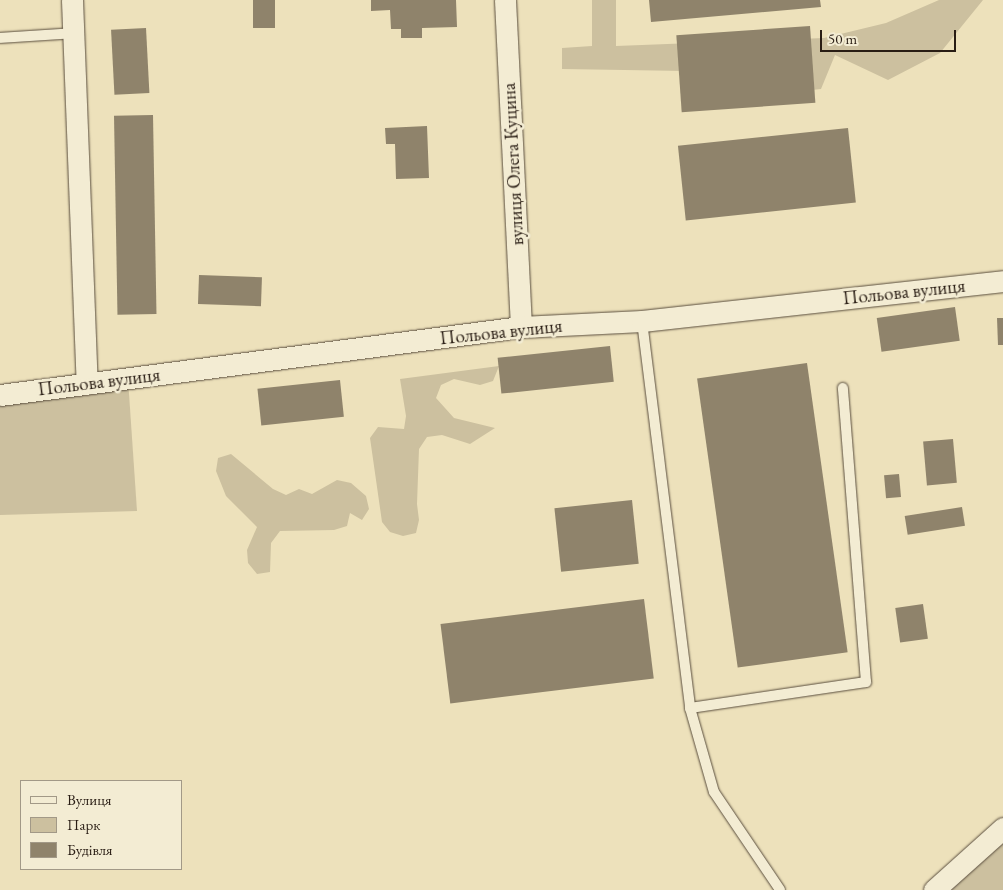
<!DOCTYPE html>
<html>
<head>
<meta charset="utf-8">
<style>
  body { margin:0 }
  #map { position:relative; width:1003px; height:890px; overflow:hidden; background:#ede1bb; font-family:"EB Garamond",serif }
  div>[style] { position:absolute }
  .green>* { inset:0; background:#ccc09f }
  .building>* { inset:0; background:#8f836b; transform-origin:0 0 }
  .roads { filter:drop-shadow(0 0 1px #5a4e3e) drop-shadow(0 0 1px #5a4e3e) }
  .service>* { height:10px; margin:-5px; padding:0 5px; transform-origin:5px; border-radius:5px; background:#f3ecd3 }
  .minor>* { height:21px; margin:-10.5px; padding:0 10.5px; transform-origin:10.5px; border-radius:10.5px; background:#f3ecd3 }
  span { translate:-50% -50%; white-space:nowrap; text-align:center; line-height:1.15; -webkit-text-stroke:5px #f3ecd3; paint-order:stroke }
  .street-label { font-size:19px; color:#291d14 }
  .legend { position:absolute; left:20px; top:780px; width:162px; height:90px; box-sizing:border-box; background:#f3ecd3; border:1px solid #a29987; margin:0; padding:6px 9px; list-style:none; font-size:15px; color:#291d14 }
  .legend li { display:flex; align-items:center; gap:10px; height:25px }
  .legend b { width:25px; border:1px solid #a29987 }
  .scale { position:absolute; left:820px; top:30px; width:136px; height:22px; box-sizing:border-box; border:2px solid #291d14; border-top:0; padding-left:6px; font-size:15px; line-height:18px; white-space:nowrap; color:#291d14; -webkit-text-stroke:4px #f3ecd3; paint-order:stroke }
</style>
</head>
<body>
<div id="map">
  <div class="green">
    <i style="clip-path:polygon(592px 0,616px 0,616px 46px,824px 38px,886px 23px,939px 0,983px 0,940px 53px,888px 80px,835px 55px,821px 89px,747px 97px,686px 71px,562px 69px,562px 48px,592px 46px)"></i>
    <i style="clip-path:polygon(499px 366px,493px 381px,480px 385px,454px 379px,441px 385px,436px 398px,454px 418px,495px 428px,470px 444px,442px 435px,427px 437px,419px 449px,417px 504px,419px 520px,416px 533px,403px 536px,390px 532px,382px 522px,370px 438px,378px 427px,404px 429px,406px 416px,400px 379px)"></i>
    <i style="clip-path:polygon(128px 379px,137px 511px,0 515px,0 395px)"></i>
    <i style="clip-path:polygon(231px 454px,273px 489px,286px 495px,299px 489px,312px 494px,337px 480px,351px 483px,366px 496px,369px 509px,362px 520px,350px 513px,347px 526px,334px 530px,280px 531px,271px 543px,270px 572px,257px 574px,248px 563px,247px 550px,257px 527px,226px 496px,216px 471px,218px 458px)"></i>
    <i style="clip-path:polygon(1003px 828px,1003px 890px,934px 890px)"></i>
  </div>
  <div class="building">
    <i style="left:253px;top:0;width:22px;height:28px"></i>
    <i style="clip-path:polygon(371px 0,456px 0,457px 27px,422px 28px,422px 38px,401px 38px,401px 29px,391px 29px,390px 10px,371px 11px)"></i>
    <i style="clip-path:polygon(649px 0,820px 0,821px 7px,651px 22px)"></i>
    <i style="left:810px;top:26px;width:77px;height:134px;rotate:86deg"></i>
    <i style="left:146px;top:28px;width:65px;height:35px;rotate:87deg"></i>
    <i style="left:153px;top:115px;width:199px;height:39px;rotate:89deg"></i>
    <i style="clip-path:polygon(427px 126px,429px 178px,396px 179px,395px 144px,386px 144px,385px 128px)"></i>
    <i style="left:848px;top:128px;width:75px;height:171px;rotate:84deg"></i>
    <i style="left:199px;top:275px;width:63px;height:29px;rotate:2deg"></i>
    <i style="left:955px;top:307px;width:34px;height:79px;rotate:82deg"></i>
    <i style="clip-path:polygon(997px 318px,1003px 318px,1003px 345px,998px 345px)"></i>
    <i style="left:610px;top:346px;width:36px;height:113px;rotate:84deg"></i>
    <i style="left:807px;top:363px;width:292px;height:111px;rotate:82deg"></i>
    <i style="left:340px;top:380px;width:37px;height:83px;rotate:84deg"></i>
    <i style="left:953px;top:439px;width:44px;height:30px;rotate:85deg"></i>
    <i style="left:899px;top:474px;width:23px;height:15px;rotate:85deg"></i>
    <i style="left:632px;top:500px;width:64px;height:78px;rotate:84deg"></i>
    <i style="left:962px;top:507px;width:19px;height:58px;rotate:81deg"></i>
    <i style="left:644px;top:599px;width:80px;height:205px;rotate:83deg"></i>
    <i style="left:923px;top:604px;width:35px;height:28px;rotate:82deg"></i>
  </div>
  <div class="roads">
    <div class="service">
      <i style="left:0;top:38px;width:75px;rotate:-3.8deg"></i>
      <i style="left:642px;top:321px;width:390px;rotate:82.9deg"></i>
      <i style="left:690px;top:708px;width:87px;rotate:74.1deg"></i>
      <i style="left:714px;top:792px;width:118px;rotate:56deg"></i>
      <i style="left:690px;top:708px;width:178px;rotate:-8.4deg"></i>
      <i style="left:866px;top:682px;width:295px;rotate:-94.5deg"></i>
    </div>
    <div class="minor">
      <i style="left:72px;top:0;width:384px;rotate:87.8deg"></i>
      <i style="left:505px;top:0;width:327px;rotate:87.2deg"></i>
      <i style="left:0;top:395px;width:525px;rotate:-7.44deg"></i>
      <i style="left:521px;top:327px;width:121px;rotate:-2.8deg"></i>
      <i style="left:642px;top:321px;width:363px;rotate:-6.3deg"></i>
      <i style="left:934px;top:890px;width:93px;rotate:-41.9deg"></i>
    </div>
  </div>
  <div class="street-label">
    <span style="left:513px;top:164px;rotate:-93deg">вулиця Олега Куцина</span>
    <span style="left:904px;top:292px;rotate:-6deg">Польова вулиця</span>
    <span style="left:501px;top:332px;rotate:-6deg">Польова вулиця</span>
    <span style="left:99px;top:382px;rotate:-7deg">Польова вулиця</span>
  </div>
  <ul class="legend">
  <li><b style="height:6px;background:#f3ecd3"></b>Вулиця</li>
  <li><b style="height:14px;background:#ccc09f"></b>Парк</li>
  <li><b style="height:14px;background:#8f836b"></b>Будівля</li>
  </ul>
  <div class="scale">50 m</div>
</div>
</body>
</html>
